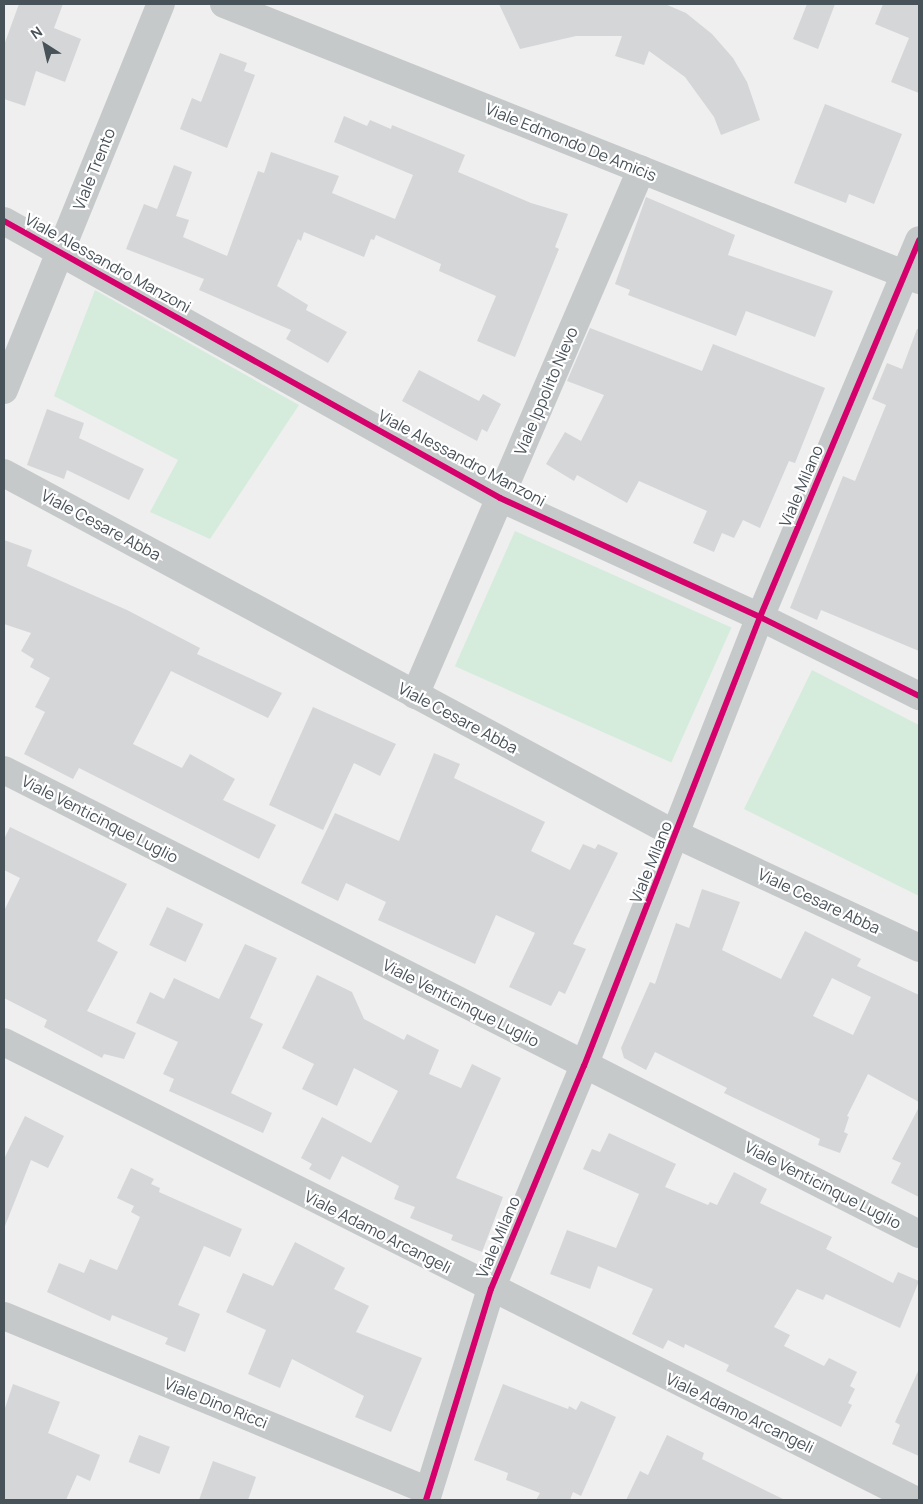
<!DOCTYPE html>
<html>
<head>
<meta charset="utf-8">
<style>
  body { margin:0 }
  #map { position:relative; width:923px; height:1504px; overflow:hidden; background:#efefef; font-family:Manrope,sans-serif }
  div>[style] { position:absolute }
  .green>* { inset:0; background:#d5ecdd; transform-origin:0 0 }
  .building>* { inset:0; background:#d5d6d8; transform-origin:0 0 }
  .minor>* { height:28px; margin:-14px; padding:0 14px; transform-origin:14px; border-radius:14px; background:#c6c9ca }
  .cycleway>* { height:6px; margin:-3px; padding:0 3px; transform-origin:3px; border-radius:3px; background:#d6006c }
  span { translate:-50% -50%; white-space:nowrap; text-align:center; line-height:1.15; -webkit-text-stroke:4.5px #fff; paint-order:stroke }
  .street-label { font-size:16px; color:#485259 }
  .frame { position:absolute; inset:0; border:5px solid #485259; pointer-events:none }
  .north { position:absolute; left:20px; top:20px; width:50px; height:50px; -webkit-text-stroke:4px #fff; paint-order:stroke; rotate:325deg; font-size:14px; font-weight:700; line-height:20px; text-align:center; color:#485259 }
  .north::after { content:''; display:block; margin:auto; width:18px; height:22px; background:#485259; clip-path:polygon(50% 0,100% 100%,50% 72%,0 100%) }
</style>
</head>
<body>
<div id="map">
  <div class="green">
    <i style="clip-path:polygon(95px 290px,299px 405px,210px 539px,150px 512px,178px 460px,54px 396px)"></i>
    <i style="left:515px;top:531px;width:237px;height:148px;rotate:24deg"></i>
    <i style="clip-path:polygon(812px 670px,919px 725px,919px 896px,744px 809px)"></i>
  </div>
  <div class="building">
    <i style="clip-path:polygon(19px 4px,63px 4px,54px 28px,81px 39px,65px 82px,36px 71px,25px 106px,4px 99px,4px 45px)"></i>
    <i style="clip-path:polygon(499px 4px,665px 4px,686px 13px,712px 34px,733px 58px,747px 82px,760px 120px,721px 135px,714px 117px,685px 77px,649px 51px,644px 65px,615px 56px,622px 36px,576px 36px,520px 49px)"></i>
    <i style="clip-path:polygon(807px 4px,835px 4px,818px 49px,793px 39px)"></i>
    <i style="clip-path:polygon(883px 4px,919px 4px,919px 93px,891px 82px,909px 38px,875px 24px)"></i>
    <i style="clip-path:polygon(220px 53px,247px 63px,244px 71px,255px 75px,227px 148px,180px 129px,192px 98px,201px 102px)"></i>
    <i style="clip-path:polygon(825px 104px,902px 134px,874px 204px,849px 194px,846px 203px,794px 183px)"></i>
    <i style="clip-path:polygon(344px 116px,367px 126px,370px 120px,391px 129px,392px 125px,465px 155px,458px 172px,531px 203px,568px 214px,555px 247px,559px 249px,515px 357px,477px 341px,496px 296px,439px 271px,441px 264px,376px 235px,374px 240px,371px 239px,364px 257px,304px 232px,301px 241px,298px 239px,277px 286px,308px 305px,306px 310px,347px 332px,328px 363px,286px 339px,291px 330px,199px 290px,204px 279px,126px 249px,144px 204px,157px 209px,174px 165px,192px 172px,176px 216px,189px 220px,183px 237px,227px 256px,258px 171px,264px 173px,271px 152px,339px 176px,332px 193px,395px 219px,413px 175px,334px 142px)"></i>
    <i style="clip-path:polygon(646px 197px,735px 235px,728px 255px,833px 291px,815px 337px,746px 311px,736px 336px,628px 295px,630px 290px,615px 284px)"></i>
    <i style="clip-path:polygon(590px 328px,702px 371px,713px 344px,825px 388px,795px 463px,789px 461px,760px 528px,743px 520px,734px 538px,722px 533px,714px 552px,693px 543px,707px 511px,639px 481px,627px 503px,577px 475px,574px 481px,546px 464px,565px 432px,581px 441px,604px 395px,567px 381px)"></i>
    <i style="clip-path:polygon(917px 329px,919px 329px,919px 651px,821px 610px,817px 620px,790px 608px,843px 476px,855px 481px,886px 405px,872px 399px,887px 363px,902px 369px)"></i>
    <i style="clip-path:polygon(419px 370px,479px 401px,483px 394px,501px 404px,487px 432px,482px 429px,477px 441px,402px 401px)"></i>
    <i style="clip-path:polygon(47px 409px,84px 423px,79px 438px,144px 469px,129px 500px,67px 470px,64px 479px,27px 465px)"></i>
    <i style="clip-path:polygon(4px 540px,32px 550px,27px 566px,127px 610px,200px 648px,197px 654px,282px 693px,268px 718px,171px 671px,133px 744px,182px 768px,190px 754px,235px 779px,223px 800px,276px 825px,259px 859px,79px 768px,73px 779px,24px 754px,45px 712px,35px 707px,50px 678px,30px 667px,34px 659px,21px 651px,31px 633px,4px 624px)"></i>
    <i style="clip-path:polygon(313px 707px,396px 744px,380px 776px,354px 763px,323px 830px,269px 805px)"></i>
    <i style="clip-path:polygon(434px 753px,460px 764px,454px 778px,545px 822px,531px 851px,570px 870px,583px 844px,595px 849px,598px 844px,618px 853px,573px 944px,586px 949px,565px 994px,559px 991px,551px 1006px,509px 987px,535px 933px,496px 915px,475px 964px,378px 920px,386px 902px,346px 883px,338px 901px,301px 883px,335px 813px,399px 841px)"></i>
    <i style="clip-path:polygon(10px 827px,127px 884px,97px 941px,118px 952px,87px 1011px,136px 1033px,124px 1059px,104px 1054px,102px 1058px,44px 1027px,47px 1020px,4px 998px,4px 911px,20px 878px,4px 870px,4px 839px)"></i>
    <i style="clip-path:polygon(evenodd,702px 889px,740px 902px,722px 950px,781px 979px,805px 931px,861px 959px,857px 966px,919px 995px,919px 1102px,868px 1074px,847px 1116px,849px 1117px,844px 1132px,848px 1134px,840px 1153px,818px 1145px,820px 1139px,724px 1093px,727px 1088px,655px 1052px,646px 1070px,624px 1058px,621px 1048px,650px 982px,655px 984px,676px 923px,689px 928px,702px 889px,832px 978px,871px 997px,853px 1035px,813px 1016px,832px 978px)"></i>
    <i style="left:167px;top:907px;width:40px;height:42px;rotate:25deg"></i>
    <i style="clip-path:polygon(245px 944px,277px 958px,250px 1018px,263px 1024px,231px 1093px,272px 1113px,263px 1133px,169px 1091px,174px 1079px,163px 1074px,178px 1042px,136px 1023px,150px 992px,164px 999px,174px 978px,219px 999px)"></i>
    <i style="clip-path:polygon(317px 975px,352px 992px,364px 1019px,404px 1040px,407px 1034px,439px 1050px,429px 1074px,461px 1088px,472px 1064px,501px 1078px,456px 1178px,503px 1197px,482px 1252px,451px 1240px,453px 1235px,410px 1218px,415px 1207px,394px 1199px,399px 1186px,342px 1156px,330px 1180px,309px 1169px,312px 1164px,301px 1158px,322px 1117px,371px 1143px,398px 1091px,354px 1068px,337px 1106px,302px 1089px,314px 1064px,282px 1048px)"></i>
    <i style="clip-path:polygon(919px 1107px,919px 1197px,891px 1183px,901px 1163px,892px 1159px)"></i>
    <i style="clip-path:polygon(25px 1116px,64px 1136px,48px 1168px,31px 1160px,5px 1226px,4px 1159px)"></i>
    <i style="clip-path:polygon(609px 1133px,676px 1164px,665px 1187px,708px 1205px,710px 1202px,717px 1205px,734px 1172px,767px 1189px,760px 1203px,832px 1237px,826px 1249px,893px 1283px,898px 1272px,919px 1281px,900px 1328px,826px 1294px,823px 1300px,797px 1289px,774px 1327px,790px 1335px,784px 1346px,824px 1366px,829px 1358px,857px 1372px,850px 1386px,855px 1389px,848px 1403px,852px 1405px,841px 1427px,726px 1371px,729px 1365px,685px 1344px,684px 1348px,668px 1340px,663px 1349px,632px 1334px,653px 1289px,598px 1266px,590px 1289px,550px 1274px,567px 1230px,616px 1248px,639px 1194px,583px 1169px,592px 1149px,600px 1152px)"></i>
    <i style="clip-path:polygon(131px 1168px,154px 1179px,151px 1184px,160px 1188px,159px 1192px,242px 1229px,230px 1257px,204px 1246px,178px 1305px,200px 1314px,185px 1352px,165px 1344px,168px 1338px,112px 1315px,110px 1321px,47px 1292px,59px 1263px,84px 1273px,90px 1259px,117px 1270px,140px 1217px,131px 1212px,134px 1206px,117px 1198px)"></i>
    <i style="clip-path:polygon(295px 1242px,345px 1268px,334px 1289px,369px 1306px,356px 1332px,422px 1358px,391px 1432px,355px 1417px,364px 1396px,292px 1359px,280px 1388px,248px 1374px,266px 1330px,226px 1312px,243px 1273px,273px 1286px)"></i>
    <i style="clip-path:polygon(919px 1369px,919px 1456px,892px 1444px,900px 1425px,895px 1422px)"></i>
    <i style="clip-path:polygon(13px 1384px,60px 1402px,48px 1433px,100px 1455px,90px 1481px,77px 1475px,66px 1500px,4px 1500px,4px 1411px)"></i>
    <i style="clip-path:polygon(503px 1384px,568px 1409px,569px 1406px,576px 1410px,581px 1401px,616px 1417px,581px 1496px,573px 1492px,570px 1500px,536px 1500px,540px 1493px,506px 1480px,508px 1473px,474px 1460px)"></i>
    <i style="left:139px;top:1435px;width:33px;height:29px;rotate:21deg"></i>
    <i style="clip-path:polygon(667px 1435px,704px 1453px,702px 1459px,785px 1500px,626px 1500px,640px 1471px,648px 1475px)"></i>
    <i style="clip-path:polygon(213px 1461px,256px 1477px,248px 1500px,199px 1500px)"></i>
  </div>
  <div class="minor">
    <i style="left:224px;top:4px;width:748px;rotate:21.66deg"></i>
    <i style="left:4px;top:221px;width:568px;rotate:29.18deg"></i>
    <i style="left:500px;top:498px;width:286px;rotate:24.6deg"></i>
    <i style="left:760px;top:617px;width:178px;rotate:26.4deg"></i>
    <i style="left:4px;top:390px;width:417px;rotate:-67.9deg"></i>
    <i style="left:4px;top:473px;width:764px;rotate:28.28deg"></i>
    <i style="left:677px;top:835px;width:267px;rotate:25deg"></i>
    <i style="left:415px;top:695px;width:572px;rotate:-66.71deg"></i>
    <i style="left:4px;top:770px;width:1026px;rotate:26.89deg"></i>
    <i style="left:4px;top:1042px;width:1020px;rotate:26.69deg"></i>
    <i style="left:4px;top:1316px;width:459px;rotate:22.4deg"></i>
    <i style="left:426px;top:1500px;width:221px;rotate:-72.9deg"></i>
    <i style="left:491px;top:1289px;width:242px;rotate:-67.4deg"></i>
    <i style="left:584px;top:1066px;width:482px;rotate:-68.6deg"></i>
    <i style="left:760px;top:617px;width:409px;rotate:-67.1deg"></i>
  </div>
  <div class="cycleway">
    <i style="left:4px;top:221px;width:568px;rotate:29.18deg"></i>
    <i style="left:500px;top:498px;width:286px;rotate:24.6deg"></i>
    <i style="left:760px;top:617px;width:178px;rotate:26.4deg"></i>
    <i style="left:426px;top:1500px;width:221px;rotate:-72.9deg"></i>
    <i style="left:491px;top:1289px;width:242px;rotate:-67.4deg"></i>
    <i style="left:584px;top:1066px;width:482px;rotate:-68.6deg"></i>
    <i style="left:760px;top:617px;width:409px;rotate:-67.1deg"></i>
  </div>
  <div class="street-label">
    <span style="left:571px;top:142px;rotate:22deg">Viale Edmondo De Amicis</span>
    <span style="left:94px;top:169px;rotate:-68deg">Viale Trento</span>
    <span style="left:108px;top:263px;rotate:29deg">Viale Alessandro Manzoni</span>
    <span style="left:546px;top:391px;rotate:-67deg">Viale Ippolito Nievo</span>
    <span style="left:462px;top:458px;rotate:28deg">Viale Alessandro Manzoni</span>
    <span style="left:801px;top:486px;rotate:-67deg">Viale Milano</span>
    <span style="left:101px;top:525px;rotate:28deg">Viale Cesare Abba</span>
    <span style="left:458px;top:718px;rotate:28deg">Viale Cesare Abba</span>
    <span style="left:100px;top:819px;rotate:27deg">Viale Venticinque Luglio</span>
    <span style="left:651px;top:862px;rotate:-68deg">Viale Milano</span>
    <span style="left:819px;top:901px;rotate:25deg">Viale Cesare Abba</span>
    <span style="left:461px;top:1003px;rotate:27deg">Viale Venticinque Luglio</span>
    <span style="left:823px;top:1185px;rotate:27deg">Viale Venticinque Luglio</span>
    <span style="left:378px;top:1232px;rotate:27deg">Viale Adamo Arcangeli</span>
    <span style="left:498px;top:1237px;rotate:-67deg">Viale Milano</span>
    <span style="left:216px;top:1403px;rotate:22deg">Viale Dino Ricci</span>
    <span style="left:740px;top:1413px;rotate:26deg">Viale Adamo Arcangeli</span>
  </div>
  <div class="frame"></div>
  <div class="north">N</div>
</div>
</body>
</html>
